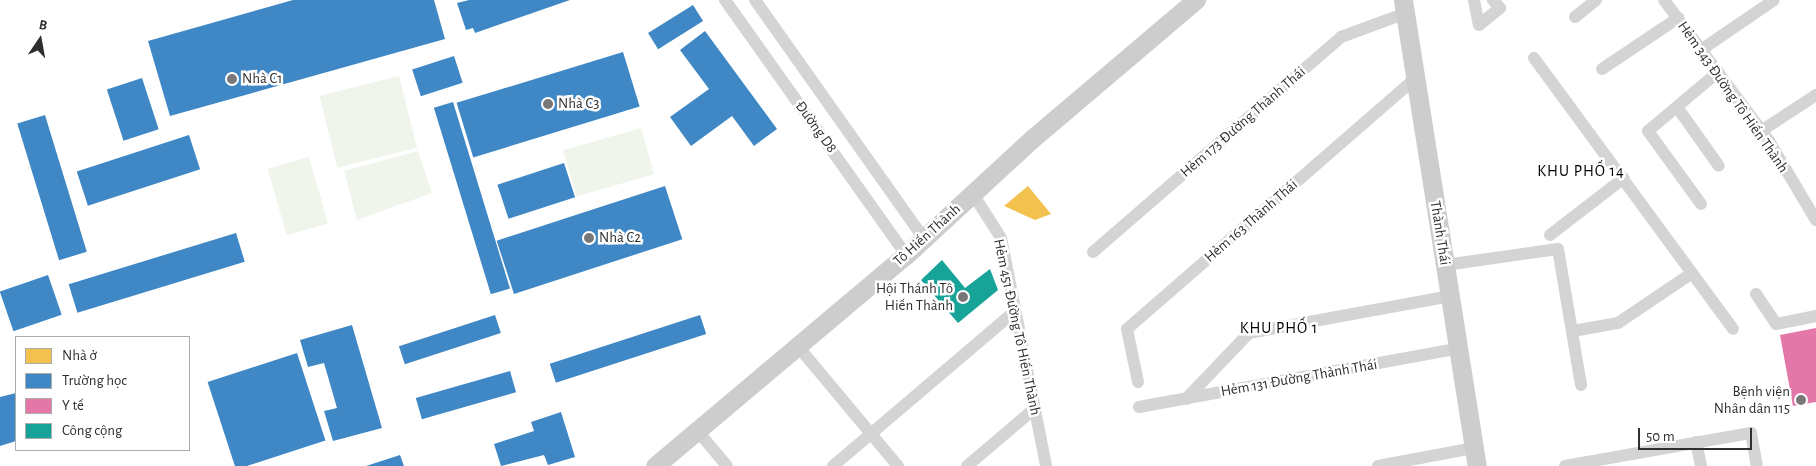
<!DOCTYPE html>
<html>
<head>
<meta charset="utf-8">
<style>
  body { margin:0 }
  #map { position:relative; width:1816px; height:466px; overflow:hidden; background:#fff; font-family:"Alegreya Sans",sans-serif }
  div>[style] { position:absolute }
  .green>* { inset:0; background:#f0f5eb; transform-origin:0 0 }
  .homes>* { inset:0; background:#f2c14e }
  .schools>* { inset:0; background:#3f88c5; transform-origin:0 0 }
  .health>* { inset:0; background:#e377a8 }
  .public>* { inset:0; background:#17a398 }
  .minor>* { height:12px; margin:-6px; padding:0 6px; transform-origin:6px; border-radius:6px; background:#d4d4d4 }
  .secondary>* { height:19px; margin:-9.5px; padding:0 9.5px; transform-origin:9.5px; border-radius:9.5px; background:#cdcdcd }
  .dots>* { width:14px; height:14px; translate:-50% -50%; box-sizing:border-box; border:2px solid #fff; border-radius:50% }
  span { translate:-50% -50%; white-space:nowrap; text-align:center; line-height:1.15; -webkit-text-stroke:5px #fff; paint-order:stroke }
  .poi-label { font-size:15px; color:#2f2f2f }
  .left { translate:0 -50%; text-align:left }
  .right { translate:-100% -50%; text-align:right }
  .street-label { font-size:15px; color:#2f2f2f }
  .neighbourhood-label { font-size:16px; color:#000; letter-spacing:1px }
  .legend { position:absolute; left:15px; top:336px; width:175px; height:115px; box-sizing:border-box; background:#fff; border:1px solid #acacac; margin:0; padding:6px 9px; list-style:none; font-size:15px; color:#2f2f2f }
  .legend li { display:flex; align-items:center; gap:10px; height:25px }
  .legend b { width:25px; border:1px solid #acacac }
  .north { position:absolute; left:15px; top:15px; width:50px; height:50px; -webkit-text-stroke:4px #fff; paint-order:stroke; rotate:12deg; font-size:14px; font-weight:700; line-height:20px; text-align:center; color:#2f2f2f }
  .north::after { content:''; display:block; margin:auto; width:18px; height:22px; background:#2f2f2f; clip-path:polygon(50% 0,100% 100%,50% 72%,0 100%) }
  .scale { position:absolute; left:1638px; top:428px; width:114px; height:22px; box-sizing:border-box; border:2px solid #2f2f2f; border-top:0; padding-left:6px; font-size:15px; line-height:18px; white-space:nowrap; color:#2f2f2f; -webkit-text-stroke:4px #fff; paint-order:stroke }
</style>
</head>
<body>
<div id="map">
  <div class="green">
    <i style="left:399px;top:76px;width:74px;height:82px;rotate:76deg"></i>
    <i style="left:641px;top:128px;width:48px;height:81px;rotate:74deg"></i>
    <i style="clip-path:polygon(418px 151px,432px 193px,357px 220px,344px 171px)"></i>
    <i style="left:309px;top:157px;width:69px;height:43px;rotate:74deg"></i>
  </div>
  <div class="homes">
    <i style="clip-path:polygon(1028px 186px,1051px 214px,1035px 220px,1004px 206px)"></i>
  </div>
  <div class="schools">
    <i style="clip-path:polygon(293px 0,434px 0,445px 39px,170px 116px,148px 41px)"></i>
    <i style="clip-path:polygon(469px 0,570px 0,475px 33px,473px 28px,466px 30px,457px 3px)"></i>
    <i style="left:693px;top:5px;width:19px;height:53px;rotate:58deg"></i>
    <i style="clip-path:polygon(705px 31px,777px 129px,754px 146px,732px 116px,691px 146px,670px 117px,709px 89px,680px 50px)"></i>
    <i style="left:623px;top:52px;width:57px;height:174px;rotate:73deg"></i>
    <i style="left:454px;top:56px;width:28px;height:44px;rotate:72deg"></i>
    <i style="left:142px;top:78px;width:54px;height:37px;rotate:72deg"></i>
    <i style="left:453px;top:102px;width:195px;height:20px;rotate:73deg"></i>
    <i style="left:45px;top:115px;width:143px;height:29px;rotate:73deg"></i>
    <i style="left:189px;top:135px;width:36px;height:118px;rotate:72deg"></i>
    <i style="left:564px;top:163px;width:36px;height:70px;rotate:72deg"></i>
    <i style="left:665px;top:186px;width:56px;height:177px;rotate:72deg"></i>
    <i style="left:236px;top:233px;width:30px;height:175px;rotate:73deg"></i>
    <i style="left:48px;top:275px;width:42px;height:51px;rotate:71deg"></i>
    <i style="left:495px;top:315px;width:19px;height:101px;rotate:72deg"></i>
    <i style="left:700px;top:315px;width:20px;height:158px;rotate:72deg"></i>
    <i style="clip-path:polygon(352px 325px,382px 428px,333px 441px,324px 411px,337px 408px,324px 363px,308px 367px,300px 340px)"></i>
    <i style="left:297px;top:353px;width:92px;height:94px;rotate:72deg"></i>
    <i style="left:510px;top:371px;width:22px;height:98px;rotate:74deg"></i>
    <i style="clip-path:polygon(16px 393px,16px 441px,0 446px,0 397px)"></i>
    <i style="clip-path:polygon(561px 412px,575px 457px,548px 465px,544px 455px,501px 466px,494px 444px,534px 431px,531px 422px)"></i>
    <i style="clip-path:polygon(400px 455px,404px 466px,366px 466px)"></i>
  </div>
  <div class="health">
    <i style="clip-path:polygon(1816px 328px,1816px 402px,1793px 406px,1780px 335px)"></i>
  </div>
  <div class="public">
    <i style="clip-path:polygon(942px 260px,965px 288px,990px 269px,998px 290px,958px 323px,921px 280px)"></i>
  </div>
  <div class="minor">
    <i style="left:725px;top:0;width:313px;rotate:54.6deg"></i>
    <i style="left:755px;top:0;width:293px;rotate:54.7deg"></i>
    <i style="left:1474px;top:0;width:25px;rotate:79deg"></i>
    <i style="left:1479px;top:25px;width:27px;rotate:-39deg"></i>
    <i style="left:1500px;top:8px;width:11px;rotate:-131deg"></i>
    <i style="left:1664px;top:0;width:176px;rotate:53.3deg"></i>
    <i style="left:1769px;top:141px;width:92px;rotate:59.3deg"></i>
    <i style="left:1575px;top:17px;width:27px;rotate:-39deg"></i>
    <i style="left:1701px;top:50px;width:88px;rotate:-34.4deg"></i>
    <i style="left:1534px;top:58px;width:336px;rotate:53.7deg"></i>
    <i style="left:1602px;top:69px;width:92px;rotate:-33.9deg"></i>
    <i style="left:1677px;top:107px;width:72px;rotate:54.6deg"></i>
    <i style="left:1761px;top:131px;width:66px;rotate:-33.2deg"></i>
    <i style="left:973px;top:194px;width:52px;rotate:57.5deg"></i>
    <i style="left:1001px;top:238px;width:232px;rotate:78.8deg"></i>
    <i style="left:1701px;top:204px;width:90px;rotate:-126deg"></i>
    <i style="left:1648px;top:131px;width:92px;rotate:-40.1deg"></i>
    <i style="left:1550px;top:235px;width:93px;rotate:-37.6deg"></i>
    <i style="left:1093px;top:252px;width:328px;rotate:-40.9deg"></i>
    <i style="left:1341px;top:37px;width:69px;rotate:-20.3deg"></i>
    <i style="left:1445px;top:265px;width:114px;rotate:-8.1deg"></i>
    <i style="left:1558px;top:249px;width:138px;rotate:80.4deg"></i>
    <i style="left:1756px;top:294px;width:36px;rotate:56deg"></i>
    <i style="left:1776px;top:324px;width:41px;rotate:-11.3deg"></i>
    <i style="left:1573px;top:331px;width:46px;rotate:-10.1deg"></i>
    <i style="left:1618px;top:323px;width:89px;rotate:-34deg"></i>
    <i style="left:796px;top:344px;width:159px;rotate:50.1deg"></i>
    <i style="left:1138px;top:382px;width:54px;rotate:-101.7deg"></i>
    <i style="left:1127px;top:329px;width:383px;rotate:-41deg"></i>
    <i style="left:1186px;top:399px;width:91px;rotate:-46.3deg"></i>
    <i style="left:1249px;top:333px;width:205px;rotate:-10.4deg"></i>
    <i style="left:1139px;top:407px;width:325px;rotate:-10.4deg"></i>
    <i style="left:696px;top:429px;width:48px;rotate:50deg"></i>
    <i style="left:1696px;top:442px;width:25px;rotate:78deg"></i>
    <i style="left:833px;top:466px;width:239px;rotate:-40.4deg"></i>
    <i style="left:967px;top:466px;width:88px;rotate:-40.4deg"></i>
    <i style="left:1378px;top:466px;width:98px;rotate:-10.6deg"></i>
    <i style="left:1565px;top:466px;width:189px;rotate:-10.1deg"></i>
    <i style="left:1751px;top:433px;width:34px;rotate:80deg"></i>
  </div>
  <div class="secondary">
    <i style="left:1403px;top:0;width:472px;rotate:81deg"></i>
    <i style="left:655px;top:466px;width:328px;rotate:-40.1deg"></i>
    <i style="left:906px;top:255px;width:173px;rotate:-42.7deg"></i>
    <i style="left:1033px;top:138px;width:214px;rotate:-40.3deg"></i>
  </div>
  <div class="dots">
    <i style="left:232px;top:79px;background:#787878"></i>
    <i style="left:548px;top:104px;background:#787878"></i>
    <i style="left:589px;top:238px;background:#787878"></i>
    <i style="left:963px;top:297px;background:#787878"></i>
    <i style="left:1801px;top:400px;background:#787878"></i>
  </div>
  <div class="poi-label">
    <span class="left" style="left:242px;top:79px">Nhà C1</span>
    <span class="left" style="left:558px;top:104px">Nhà C3</span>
    <span class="left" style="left:599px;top:238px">Nhà C2</span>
    <span class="right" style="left:953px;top:297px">Hội Thánh Tô<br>Hiến Thành</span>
    <span class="right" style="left:1790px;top:400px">Bệnh viện<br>Nhân dân 115</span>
  </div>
  <div class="street-label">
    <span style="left:1733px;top:97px;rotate:55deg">Hẻm 343 Đường Tô Hiến Thành</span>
    <span style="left:1243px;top:122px;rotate:-41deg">Hẻm 173 Đường Thành Thái</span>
    <span style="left:816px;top:127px;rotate:54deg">Đường D8</span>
    <span style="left:1251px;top:221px;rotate:-41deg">Hẻm 163 Thành Thái</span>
    <span style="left:1440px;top:233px;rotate:81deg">Thành Thái</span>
    <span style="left:927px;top:235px;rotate:-42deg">Tô Hiến Thành</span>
    <span style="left:1017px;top:327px;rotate:78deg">Hẻm 451 Đường Tô Hiến Thành</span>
    <span style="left:1299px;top:378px;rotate:-10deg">Hẻm 131 Đường Thành Thái</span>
  </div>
  <div class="neighbourhood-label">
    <span style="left:1581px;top:171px">KHU PHỐ 14</span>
    <span style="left:1279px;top:328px">KHU PHỐ 1</span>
  </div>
  <ul class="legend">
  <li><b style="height:14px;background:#f2c14e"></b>Nhà ở</li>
  <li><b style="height:14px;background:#3f88c5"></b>Trường học</li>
  <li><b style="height:14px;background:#e377a8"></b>Y tế</li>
  <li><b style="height:14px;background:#17a398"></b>Công cộng</li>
  </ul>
  <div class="north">B</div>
  <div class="scale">50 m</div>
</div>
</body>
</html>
